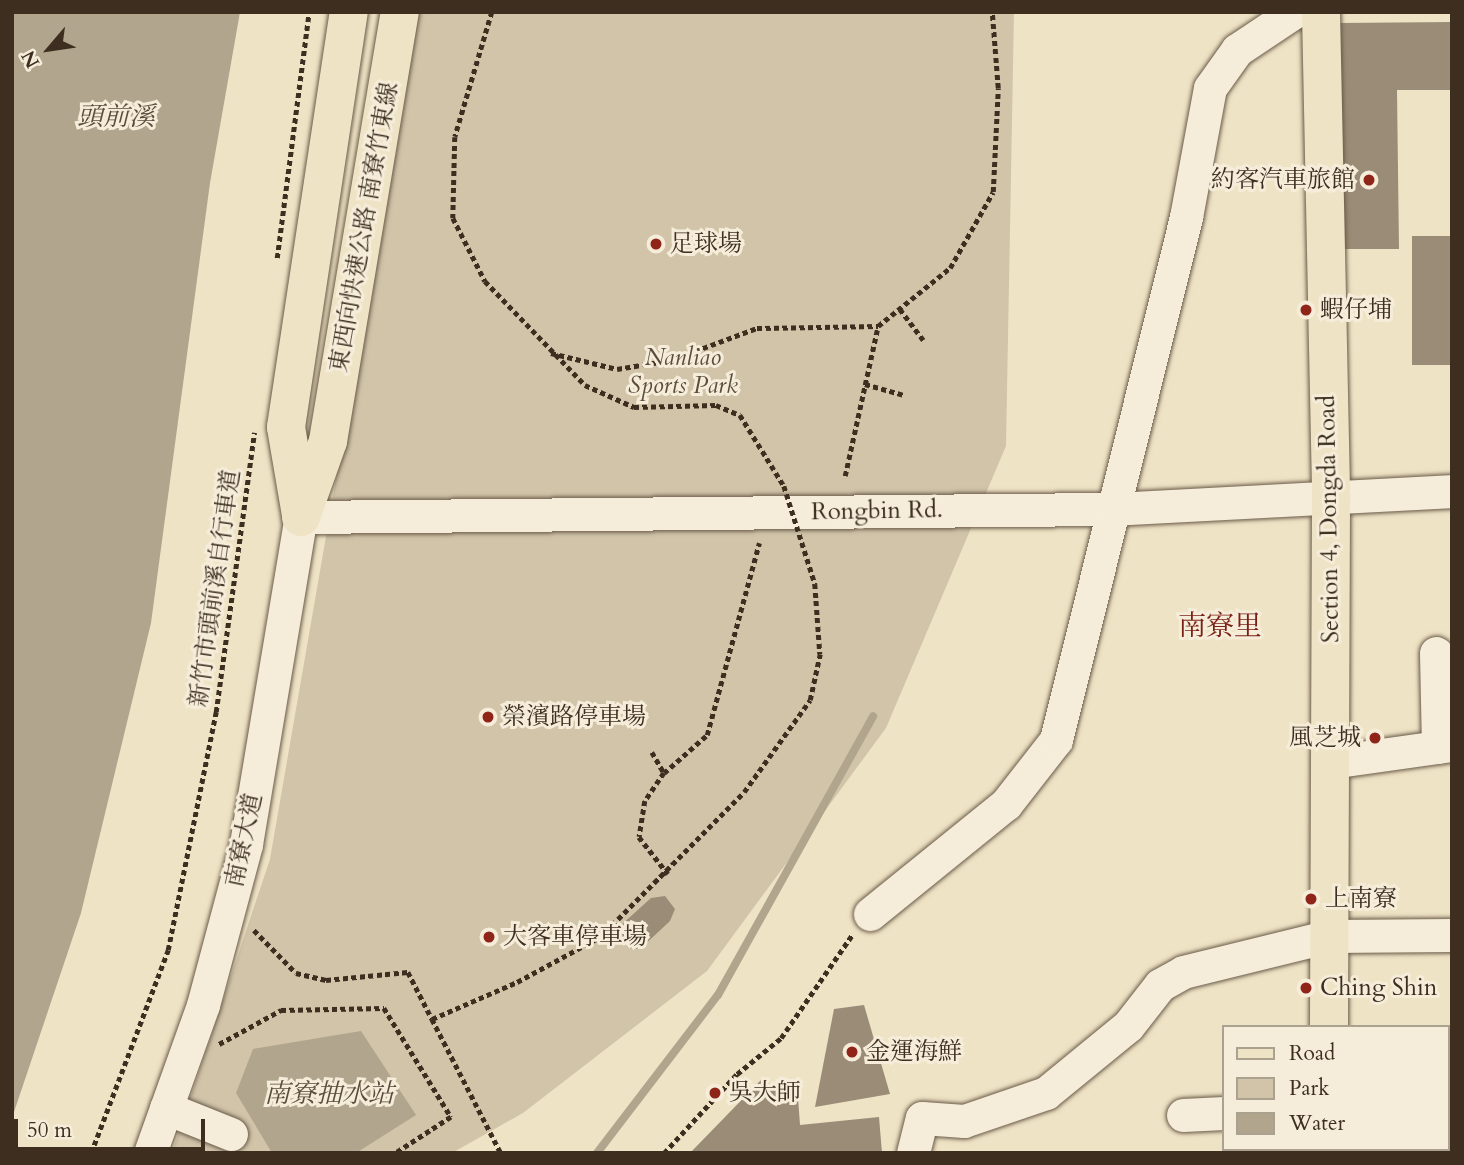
<!DOCTYPE html>
<html>
<head>
<meta charset="utf-8">
<style>
  body { margin:0 }
  #map { position:relative; width:1464px; height:1165px; overflow:hidden; background:#efe3c5; font-family:Cardo,"Noto Serif TC",serif }
  div>[style] { position:absolute }
  .green>* { inset:0; background:#d1c4a9 }
  .water>* { inset:0; background:#b2a58d }
  .stream>* { height:8px; margin:-4px; padding:0 4px; transform-origin:4px; border-radius:4px; background:#b2a58d }
  .building>* { inset:0; background:#9a8c76; transform-origin:0 0 }
  .path>* { height:4.5px; margin-top:-2.25px; transform-origin:0; background:repeating-linear-gradient(90deg,#3d2e20 0 5px,transparent 0 8.5px) }
  .roads { filter:drop-shadow(0 0 2px #6a5b49) drop-shadow(0 0 2px #6a5b49) }
  .minor>* { height:33px; margin:-16.5px; padding:0 16.5px; transform-origin:16.5px; border-radius:16.5px; background:#f5edd9 }
  .major>* { height:38px; margin:-19px; padding:0 19px; transform-origin:19px; border-radius:19px; background:#efe3c5 }
  .highway>* { height:38px; margin:-19px; padding:0 19px; transform-origin:19px; border-radius:19px; background:#efe3c5 }
  .path-bridge>* { height:4.5px; margin-top:-2.25px; transform-origin:0; background:repeating-linear-gradient(90deg,#3d2e20 0 5px,transparent 0 8.5px) }
  .dots>* { width:19px; height:19px; translate:-50% -50%; box-sizing:border-box; border:4px solid #f5edd9; border-radius:50% }
  span { translate:-50% -50%; white-space:nowrap; text-align:center; line-height:1.15; -webkit-text-stroke:6px #f5edd9; paint-order:stroke }
  .poi-label { font-size:24px; color:#3d2e20 }
  .right { translate:-100% -50%; text-align:right }
  .left { translate:0 -50%; text-align:left }
  .street-label { font-size:24px; color:#3d2e20 }
  .park-label { font-size:24px; color:#5b4c3b; font-style:italic }
  .water-label { font-size:26px; color:#5a4c3b; font-style:italic }
  .quarter-label { font-size:28px; color:#7a1f14 }
  .frame { position:absolute; inset:0; border:14px solid #3d2e20; pointer-events:none }
  .legend { position:absolute; left:1222px; top:1025px; width:228px; height:126px; box-sizing:border-box; background:#f5edd9; border:2px solid #aba18f; margin:0; padding:9px 12px; list-style:none; font-size:21px; color:#3d2e20 }
  .legend li { display:flex; align-items:center; gap:14px; height:35px }
  .legend b { width:35px; border:2px solid #aba18f }
  .north { position:absolute; left:14px; top:14px; width:70px; height:70px; -webkit-text-stroke:5px #f5edd9; paint-order:stroke; rotate:241deg; font-size:19px; font-weight:700; line-height:28px; text-align:center; color:#3d2e20 }
  .north::after { content:''; display:block; margin:auto; width:24px; height:32px; background:#3d2e20; clip-path:polygon(50% 0,100% 100%,50% 72%,0 100%) }
  .scale { position:absolute; left:14px; top:1119px; width:191px; height:32px; box-sizing:border-box; border:4px solid #3d2e20; border-top:0; padding-left:9px; font-size:21px; line-height:24px; white-space:nowrap; color:#3d2e20; -webkit-text-stroke:5px #f5edd9; paint-order:stroke }
</style>
</head>
<body>
<div id="map">
  <div class="green">
    <i style="clip-path:polygon(417px 12px,1014px 12px,1006px 446px,886px 728px,707px 971px,523px 1113px,452px 1153px,172px 1153px,270px 859px)"></i>
  </div>
  <div class="water">
    <i style="clip-path:polygon(12px 12px,240px 12px,210px 183px,151px 623px,81px 913px,12px 1118px)"></i>
    <i style="clip-path:polygon(361px 1031px,416px 1115px,356px 1153px,272px 1153px,236px 1093px,253px 1049px)"></i>
  </div>
  <div class="stream">
    <i style="left:597px;top:1153px;width:199px;rotate:-52.6deg"></i>
    <i style="left:718px;top:995px;width:319px;rotate:-60.9deg"></i>
  </div>
  <div class="building">
    <i style="clip-path:polygon(1452px 22px,1452px 90px,1397px 90px,1399px 249px,1341px 249px,1339px 23px)"></i>
    <i style="left:1412px;top:236px;width:40px;height:129px"></i>
    <i style="clip-path:polygon(665px 896px,675px 909px,670px 921px,640px 949px,628px 948px,619px 927px,651px 898px)"></i>
    <i style="clip-path:polygon(864px 1005px,890px 1094px,815px 1107px,834px 1009px)"></i>
    <i style="clip-path:polygon(761px 1080px,798px 1097px,800px 1125px,879px 1117px,882px 1153px,690px 1153px)"></i>
  </div>
  <div class="path">
    <i style="left:492px;top:12px;width:130px;rotate:106.5deg"></i>
    <i style="left:455px;top:137px;width:81px;rotate:91.4deg"></i>
    <i style="left:453px;top:218px;width:71px;rotate:63.1deg"></i>
    <i style="left:485px;top:281px;width:144px;rotate:46.1deg"></i>
    <i style="left:585px;top:385px;width:54px;rotate:24.2deg"></i>
    <i style="left:634px;top:407px;width:82px;rotate:-1.4deg"></i>
    <i style="left:716px;top:405px;width:26px;rotate:23deg"></i>
    <i style="left:277px;top:258px;width:248px;rotate:-82.6deg"></i>
    <i style="left:900px;top:309px;width:39px;rotate:53deg"></i>
    <i style="left:551px;top:353px;width:68px;rotate:13.6deg"></i>
    <i style="left:617px;top:369px;width:55px;rotate:-9.5deg"></i>
    <i style="left:671px;top:360px;width:92px;rotate:-20.4deg"></i>
    <i style="left:757px;top:328px;width:121px;rotate:-0.9deg"></i>
    <i style="left:878px;top:326px;width:92px;rotate:-38.9deg"></i>
    <i style="left:950px;top:268px;width:87px;rotate:-60.5deg"></i>
    <i style="left:993px;top:192px;width:104px;rotate:-87.2deg"></i>
    <i style="left:998px;top:88px;width:76px;rotate:-94.5deg"></i>
    <i style="left:865px;top:384px;width:41px;rotate:15.8deg"></i>
    <i style="left:845px;top:476px;width:154px;rotate:-77.6deg"></i>
    <i style="left:652px;top:752px;width:24px;rotate:60deg"></i>
    <i style="left:664px;top:773px;width:34px;rotate:124deg"></i>
    <i style="left:645px;top:801px;width:36px;rotate:99deg"></i>
    <i style="left:639px;top:837px;width:47px;rotate:51.9deg"></i>
    <i style="left:664px;top:773px;width:57px;rotate:-41.5deg"></i>
    <i style="left:707px;top:735px;width:199px;rotate:-74.8deg"></i>
    <i style="left:254px;top:930px;width:60px;rotate:45.7deg"></i>
    <i style="left:296px;top:973px;width:31px;rotate:13deg"></i>
    <i style="left:326px;top:980px;width:82px;rotate:-5.6deg"></i>
    <i style="left:408px;top:972px;width:53px;rotate:62.9deg"></i>
    <i style="left:432px;top:1019px;width:93px;rotate:-23.5deg"></i>
    <i style="left:517px;top:982px;width:94px;rotate:-28.5deg"></i>
    <i style="left:600px;top:937px;width:204px;rotate:-45.2deg"></i>
    <i style="left:744px;top:792px;width:113px;rotate:-54.3deg"></i>
    <i style="left:810px;top:700px;width:47px;rotate:-77.7deg"></i>
    <i style="left:432px;top:1019px;width:151px;rotate:62.8deg"></i>
    <i style="left:219px;top:1044px;width:71px;rotate:-28.7deg"></i>
    <i style="left:281px;top:1010px;width:103px;rotate:-1.1deg"></i>
    <i style="left:384px;top:1008px;width:128px;rotate:58.4deg"></i>
    <i style="left:451px;top:1117px;width:66px;rotate:146.8deg"></i>
    <i style="left:91px;top:1153px;width:217px;rotate:-69.2deg"></i>
    <i style="left:168px;top:950px;width:243px;rotate:-78.6deg"></i>
    <i style="left:216px;top:712px;width:282px;rotate:-82.2deg"></i>
    <i style="left:664px;top:1153px;width:108px;rotate:-47.3deg"></i>
    <i style="left:737px;top:1074px;width:57px;rotate:-39.3deg"></i>
    <i style="left:781px;top:1038px;width:125px;rotate:-55.4deg"></i>
  </div>
  <div class="roads">
    <div class="minor">
      <i style="left:1436px;top:653px;width:94px;rotate:88.8deg"></i>
      <i style="left:1331px;top:762px;width:122px;rotate:-8deg"></i>
      <i style="left:870px;top:914px;width:175px;rotate:-39deg"></i>
      <i style="left:1006px;top:804px;width:81px;rotate:-52deg"></i>
      <i style="left:1056px;top:740px;width:539px;rotate:-76.04deg"></i>
      <i style="left:1186px;top:217px;width:131px;rotate:-79.5deg"></i>
      <i style="left:1210px;top:88px;width:47px;rotate:-54.6deg"></i>
      <i style="left:1237px;top:50px;width:69px;rotate:-33.7deg"></i>
      <i style="left:166px;top:1108px;width:70px;rotate:21.8deg"></i>
      <i style="left:1448px;top:1108px;width:4px"></i>
      <i style="left:1183px;top:1115px;width:41px;rotate:-2.8deg"></i>
      <i style="left:150px;top:1153px;width:157px;rotate:-70.3deg"></i>
      <i style="left:203px;top:1005px;width:167px;rotate:-75deg"></i>
      <i style="left:246px;top:844px;width:332px;rotate:-80.5deg"></i>
      <i style="left:301px;top:517px;width:811px;rotate:-0.57deg"></i>
      <i style="left:1112px;top:509px;width:340px;rotate:-3deg"></i>
      <i style="left:913px;top:1153px;width:36px;rotate:-76deg"></i>
      <i style="left:922px;top:1118px;width:42px;rotate:4.1deg"></i>
      <i style="left:964px;top:1121px;width:87px;rotate:-18.9deg"></i>
      <i style="left:1046px;top:1093px;width:106px;rotate:-39.3deg"></i>
      <i style="left:1128px;top:1026px;width:52px;rotate:-52deg"></i>
      <i style="left:1160px;top:985px;width:26px;rotate:-29deg"></i>
      <i style="left:1183px;top:972px;width:151px;rotate:-13.8deg"></i>
      <i style="left:1330px;top:936px;width:122px;rotate:-0.5deg"></i>
    </div>
    <div class="major">
      <i style="left:1321px;top:12px;width:488px;rotate:88.8deg"></i>
      <i style="left:1331px;top:500px;width:527px;rotate:90.22deg"></i>
      <i style="left:1329px;top:1153px;width:4px;rotate:-90deg"></i>
    </div>
    <div class="highway">
      <i style="left:301px;top:515px;width:89px;rotate:-99.7deg"></i>
      <i style="left:286px;top:427px;width:420px;rotate:-81.4deg"></i>
      <i style="left:301px;top:517px;width:81px;rotate:-70.4deg"></i>
      <i style="left:328px;top:441px;width:435px;rotate:-80.5deg"></i>
    </div>
  </div>
  <div class="path-bridge">
    <i style="left:740px;top:415px;width:84px;rotate:58.2deg"></i>
    <i style="left:784px;top:486px;width:103px;rotate:72.4deg"></i>
    <i style="left:815px;top:584px;width:70px;rotate:85.9deg"></i>
  </div>
  <div class="dots">
    <i style="left:1369px;top:180px;background:#8f2418"></i>
    <i style="left:656px;top:244px;background:#8f2418"></i>
    <i style="left:1306px;top:310px;background:#8f2418"></i>
    <i style="left:488px;top:717px;background:#8f2418"></i>
    <i style="left:1375px;top:738px;background:#8f2418"></i>
    <i style="left:1311px;top:899px;background:#8f2418"></i>
    <i style="left:489px;top:937px;background:#8f2418"></i>
    <i style="left:1306px;top:988px;background:#8f2418"></i>
    <i style="left:852px;top:1052px;background:#8f2418"></i>
    <i style="left:715px;top:1093px;background:#8f2418"></i>
  </div>
  <div class="poi-label">
    <span class="right" style="left:1355px;top:180px">約客汽車旅館</span>
    <span class="left" style="left:670px;top:244px">足球場</span>
    <span class="left" style="left:1320px;top:310px">蝦仔埔</span>
    <span class="left" style="left:502px;top:717px">榮濱路停車場</span>
    <span class="right" style="left:1361px;top:738px">風芝城</span>
    <span class="left" style="left:1325px;top:899px">上南寮</span>
    <span class="left" style="left:503px;top:937px">大客車停車場</span>
    <span class="left" style="left:1320px;top:988px">Ching Shin</span>
    <span class="left" style="left:866px;top:1052px">金運海鮮</span>
    <span class="left" style="left:729px;top:1093px">吳大師</span>
  </div>
  <div class="street-label">
    <span style="left:364px;top:227px;rotate:-80deg">東西向快速公路 南寮竹東線</span>
    <span style="left:877px;top:511px;rotate:-1deg">Rongbin Rd.</span>
    <span style="left:1329px;top:519px;rotate:-91deg">Section 4, Dongda Road</span>
    <span style="left:215px;top:588px;rotate:-82deg">新竹市頭前溪自行車道</span>
    <span style="left:244px;top:840px;rotate:-78deg">南寮大道</span>
  </div>
  <div class="park-label">
    <span style="left:683px;top:372px">Nanliao<br>Sports Park</span>
  </div>
  <div class="water-label">
    <span style="left:116px;top:117px">頭前溪</span>
    <span style="left:329px;top:1094px">南寮抽水站</span>
  </div>
  <div class="quarter-label">
    <span style="left:1220px;top:626px">南寮里</span>
  </div>
  <div class="frame"></div>
  <ul class="legend">
  <li><b style="height:9px;background:#efe3c5"></b>Road</li>
  <li><b style="height:19px;background:#d1c4a9"></b>Park</li>
  <li><b style="height:19px;background:#b2a58d"></b>Water</li>
  </ul>
  <div class="north">N</div>
  <div class="scale">50 m</div>
</div>
</body>
</html>
